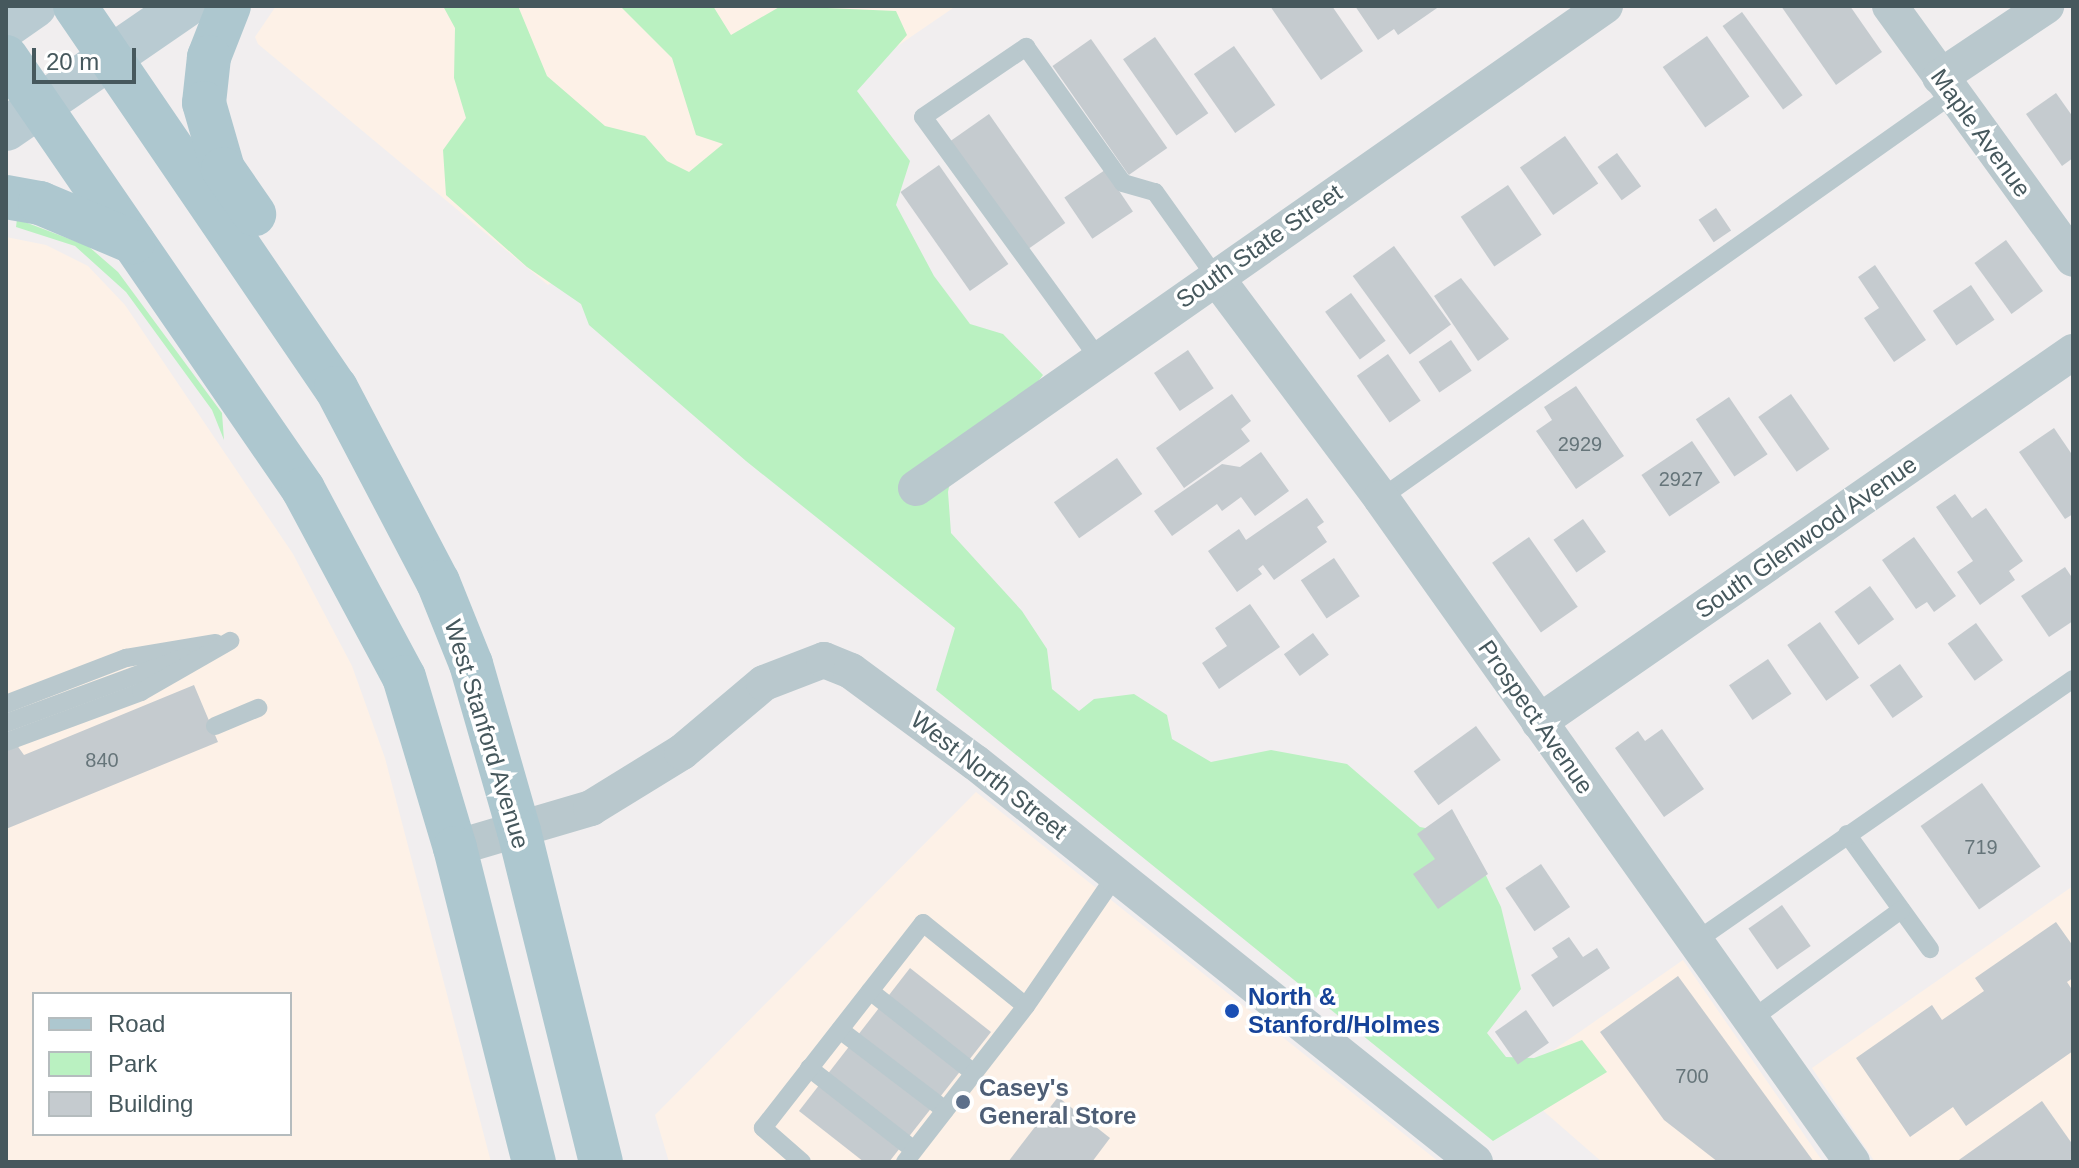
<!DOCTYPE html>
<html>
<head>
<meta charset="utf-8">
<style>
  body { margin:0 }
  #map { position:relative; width:2079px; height:1168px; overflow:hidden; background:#f1eeef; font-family:Helvetica,sans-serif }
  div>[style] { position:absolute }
  .commercial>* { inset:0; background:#fdf1e7 }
  .green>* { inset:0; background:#baf1c1 }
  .building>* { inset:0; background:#c5cbcf; transform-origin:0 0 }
  .lane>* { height:18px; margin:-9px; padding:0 9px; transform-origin:9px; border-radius:9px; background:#b9c8cd }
  .street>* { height:36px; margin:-18px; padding:0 18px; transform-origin:18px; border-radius:18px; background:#b9c8cd }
  .secondary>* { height:44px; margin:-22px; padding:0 22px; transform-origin:22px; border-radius:22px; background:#b9cbd2 }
  .primary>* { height:44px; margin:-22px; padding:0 22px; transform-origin:22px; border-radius:22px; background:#adc7cf }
  .dots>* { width:22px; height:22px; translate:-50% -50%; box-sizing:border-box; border:4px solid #fff; border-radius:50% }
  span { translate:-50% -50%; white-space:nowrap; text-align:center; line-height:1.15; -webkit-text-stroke:7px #fff; paint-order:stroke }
  .number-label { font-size:20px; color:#66757a }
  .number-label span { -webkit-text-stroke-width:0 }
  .street-label { font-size:24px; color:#46585d }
  .transit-label { font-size:24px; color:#164399; font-weight:700 }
  .left { translate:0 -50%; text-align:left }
  .service-label { font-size:24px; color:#4e5e75; font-weight:700 }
  .frame { position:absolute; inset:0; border:8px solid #46585d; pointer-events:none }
  .legend { position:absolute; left:32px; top:992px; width:260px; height:144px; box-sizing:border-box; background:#fff; border:2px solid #b5bcbe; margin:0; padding:10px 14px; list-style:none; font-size:24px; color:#46585d }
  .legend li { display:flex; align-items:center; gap:16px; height:40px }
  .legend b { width:40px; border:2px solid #b5bcbe }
  .scale { position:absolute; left:32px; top:48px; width:104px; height:36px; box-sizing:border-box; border:4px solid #46585d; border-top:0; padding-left:10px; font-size:24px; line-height:28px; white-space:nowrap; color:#46585d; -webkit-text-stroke:6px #fff; paint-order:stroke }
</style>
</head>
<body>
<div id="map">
  <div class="commercial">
    <i style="clip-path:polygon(276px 6px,956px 6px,548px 285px,258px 44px,255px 37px)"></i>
    <i style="clip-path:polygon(evenodd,6px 237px,46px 245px,88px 266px,125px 305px,293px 554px,352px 666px,385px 758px,491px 1162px,6px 1162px,6px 237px,34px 994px,290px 994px,290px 1134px,34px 1134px,34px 994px)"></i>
    <i style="clip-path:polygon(976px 792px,1439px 1162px,669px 1162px,655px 1115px)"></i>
    <i style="clip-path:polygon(2073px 886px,2073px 1162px,1875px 1162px,1812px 1068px)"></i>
    <i style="clip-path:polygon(1683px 960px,1823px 1162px,1602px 1162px,1509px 1081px)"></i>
  </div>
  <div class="green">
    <i style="clip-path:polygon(443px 6px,518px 6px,547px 76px,605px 126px,645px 136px,667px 161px,689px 172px,723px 144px,696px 135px,672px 58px,620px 6px,713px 6px,731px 35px,781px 6px,896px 11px,907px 35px,857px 91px,910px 161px,896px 205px,934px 276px,970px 324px,1003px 334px,1043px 375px,1018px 407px,956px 452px,948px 492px,951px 533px,1022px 611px,1047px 649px,1052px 689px,1079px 711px,1094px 699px,1134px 694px,1167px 715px,1172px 739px,1211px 762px,1271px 750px,1347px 764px,1420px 827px,1467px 836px,1501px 907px,1521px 989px,1487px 1033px,1506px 1057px,1534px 1058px,1582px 1040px,1607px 1072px,1493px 1141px,936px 690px,955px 628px,746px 461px,589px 325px,581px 304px,527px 267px,446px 195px,443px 150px,466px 118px,454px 78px,455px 28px)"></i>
    <i style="clip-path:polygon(17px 219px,88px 246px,118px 272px,222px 413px,224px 440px,212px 410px,126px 292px,75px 246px,16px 227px)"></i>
  </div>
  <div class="building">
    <i style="clip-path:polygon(1270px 6px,1332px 6px,1363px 51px,1321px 80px)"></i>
    <i style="clip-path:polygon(1355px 6px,1440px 6px,1398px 35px,1394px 29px,1378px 40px)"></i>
    <i style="clip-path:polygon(1781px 6px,1850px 6px,1882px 52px,1836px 85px)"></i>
    <i style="left:1742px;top:12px;width:103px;height:24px;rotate:54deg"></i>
    <i style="left:1707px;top:36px;width:74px;height:54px;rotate:55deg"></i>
    <i style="left:1155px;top:37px;width:93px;height:39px;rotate:55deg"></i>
    <i style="left:1091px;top:39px;width:133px;height:47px;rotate:55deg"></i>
    <i style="left:1234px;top:46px;width:72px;height:49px;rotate:55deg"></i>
    <i style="clip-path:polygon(2056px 93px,2073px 117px,2073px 158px,2062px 166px,2026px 114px)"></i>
    <i style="left:989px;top:114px;width:133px;height:47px;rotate:55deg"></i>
    <i style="left:1565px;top:136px;width:58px;height:55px;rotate:55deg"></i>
    <i style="left:1617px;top:153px;width:41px;height:24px;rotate:54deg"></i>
    <i style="left:939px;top:165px;width:121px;height:47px;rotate:55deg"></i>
    <i style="left:1105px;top:170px;width:50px;height:49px;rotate:56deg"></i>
    <i style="left:1508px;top:185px;width:60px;height:57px;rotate:56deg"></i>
    <i style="left:1716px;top:208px;width:27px;height:21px;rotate:56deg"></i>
    <i style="left:2006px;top:240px;width:63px;height:39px;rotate:54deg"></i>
    <i style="left:1394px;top:246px;width:97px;height:51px;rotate:54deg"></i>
    <i style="clip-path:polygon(1875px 265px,1926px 340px,1894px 362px,1864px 318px,1879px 308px,1858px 277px)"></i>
    <i style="clip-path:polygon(1461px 278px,1509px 339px,1478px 361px,1434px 296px)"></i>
    <i style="left:1971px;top:285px;width:42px;height:46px;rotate:56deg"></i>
    <i style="left:1351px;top:293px;width:59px;height:32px;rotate:54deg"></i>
    <i style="left:1451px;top:340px;width:37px;height:39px;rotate:56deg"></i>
    <i style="left:1188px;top:350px;width:46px;height:41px;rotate:56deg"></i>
    <i style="left:1388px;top:354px;width:57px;height:38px;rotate:55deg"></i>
    <i style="clip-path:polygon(1576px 386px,1624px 456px,1576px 489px,1536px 431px,1552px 420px,1544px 407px)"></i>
    <i style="clip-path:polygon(1232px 394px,1251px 421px,1241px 429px,1250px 441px,1184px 488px,1156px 448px)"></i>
    <i style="left:1791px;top:394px;width:67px;height:40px;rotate:55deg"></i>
    <i style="left:1729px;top:397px;width:69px;height:40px;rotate:56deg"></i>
    <i style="clip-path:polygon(2054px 428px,2073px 456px,2073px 514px,2065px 519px,2019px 452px)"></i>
    <i style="left:1692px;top:441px;width:50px;height:61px;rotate:56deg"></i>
    <i style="clip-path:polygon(1261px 452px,1289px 491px,1255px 516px,1241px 497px,1222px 511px,1217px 504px,1172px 536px,1154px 511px,1222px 464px,1240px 467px)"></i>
    <i style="left:1117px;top:458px;width:44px;height:77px;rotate:55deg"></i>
    <i style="clip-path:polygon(1955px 494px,1972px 518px,1986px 508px,2023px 561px,2009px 571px,2015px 580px,1980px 605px,1957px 572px,1973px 561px,1936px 507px)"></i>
    <i style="clip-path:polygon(1307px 498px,1324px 522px,1317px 527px,1327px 542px,1274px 580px,1263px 565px,1258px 569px,1262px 574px,1237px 592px,1208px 551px,1239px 529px,1246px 540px)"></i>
    <i style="left:1583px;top:519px;width:40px;height:36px;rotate:55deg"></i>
    <i style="left:1529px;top:537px;width:85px;height:45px;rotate:55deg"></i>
    <i style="clip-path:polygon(1914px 537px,1956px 596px,1934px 612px,1927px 602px,1916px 609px,1882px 560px)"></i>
    <i style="left:1334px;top:558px;width:46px;height:40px;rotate:56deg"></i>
    <i style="clip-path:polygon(2065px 567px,2073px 579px,2073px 621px,2049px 637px,2021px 596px)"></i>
    <i style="left:1870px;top:586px;width:41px;height:44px;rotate:54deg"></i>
    <i style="clip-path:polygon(1250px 604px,1280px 647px,1219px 689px,1202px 663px,1227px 646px,1215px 628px)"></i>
    <i style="left:1820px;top:622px;width:68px;height:40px;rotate:55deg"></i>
    <i style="left:1976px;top:623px;width:46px;height:35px;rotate:54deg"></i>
    <i style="left:1313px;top:633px;width:27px;height:36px;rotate:54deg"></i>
    <i style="left:1768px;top:659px;width:42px;height:47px;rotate:56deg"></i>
    <i style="left:1900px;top:664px;width:40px;height:37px;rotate:55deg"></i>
    <i style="clip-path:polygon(194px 685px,218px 742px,6px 829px,6px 730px,24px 755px)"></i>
    <i style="left:1476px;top:726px;width:42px;height:77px;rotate:54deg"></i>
    <i style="clip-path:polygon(1662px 729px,1704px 789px,1664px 817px,1615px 748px,1638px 731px,1645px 741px)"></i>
    <i style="left:1982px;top:783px;width:102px;height:75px;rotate:55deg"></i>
    <i style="clip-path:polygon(1452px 809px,1488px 874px,1438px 909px,1413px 874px,1435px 859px,1417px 834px)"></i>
    <i style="left:1541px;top:864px;width:52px;height:43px;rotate:56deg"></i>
    <i style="left:1782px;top:905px;width:50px;height:41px;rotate:55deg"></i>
    <i style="clip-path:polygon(2056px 922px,2073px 946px,2073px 978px,2067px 982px,2073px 991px,2073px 1051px,1966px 1126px,1953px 1107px,1910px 1137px,1856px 1058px,1932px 1005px,1942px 1020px,1984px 991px,1975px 978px)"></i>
    <i style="clip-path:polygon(1569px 937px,1583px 957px,1597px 948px,1610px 968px,1553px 1007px,1531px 975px,1558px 957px,1552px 948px)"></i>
    <i style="clip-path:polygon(910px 968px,991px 1032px,889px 1162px,864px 1162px,799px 1111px)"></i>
    <i style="clip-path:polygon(1678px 976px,1814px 1162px,1718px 1162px,1664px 1120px,1600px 1032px)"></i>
    <i style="left:1526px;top:1010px;width:40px;height:38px;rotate:55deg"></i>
    <i style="clip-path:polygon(1058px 1097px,1110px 1138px,1092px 1162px,1008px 1162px)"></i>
    <i style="clip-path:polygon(2042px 1101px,2073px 1145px,2073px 1162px,1956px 1162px)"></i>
  </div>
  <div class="lane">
    <i style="left:1099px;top:359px;width:299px;rotate:-126deg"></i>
    <i style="left:923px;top:117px;width:125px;rotate:-34.2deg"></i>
    <i style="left:1026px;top:47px;width:167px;rotate:54.5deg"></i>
    <i style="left:1123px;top:183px;width:33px;rotate:16deg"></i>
    <i style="left:1155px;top:192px;width:103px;rotate:54.5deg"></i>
    <i style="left:1381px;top:498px;width:700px;rotate:-35.23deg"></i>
    <i style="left:6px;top:704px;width:129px;rotate:-21deg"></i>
    <i style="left:126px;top:658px;width:91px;rotate:-9.5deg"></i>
    <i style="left:6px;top:723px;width:189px;rotate:-20.2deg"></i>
    <i style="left:215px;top:726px;width:47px;rotate:-22.7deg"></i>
    <i style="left:6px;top:742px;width:144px;rotate:-20.3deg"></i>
    <i style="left:141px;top:692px;width:103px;rotate:-29.8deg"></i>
    <i style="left:1847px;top:834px;width:142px;rotate:54.2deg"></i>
    <i style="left:1696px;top:941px;width:459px;rotate:-34.8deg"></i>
    <i style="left:870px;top:991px;width:132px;rotate:38.3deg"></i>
    <i style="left:1752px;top:1019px;width:185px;rotate:-36.2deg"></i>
    <i style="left:840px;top:1030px;width:132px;rotate:37.3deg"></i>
    <i style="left:809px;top:1068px;width:133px;rotate:38deg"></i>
    <i style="left:802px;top:1162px;width:52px;rotate:-138.9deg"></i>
    <i style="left:763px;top:1128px;width:260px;rotate:-52deg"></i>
    <i style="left:923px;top:923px;width:132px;rotate:38.9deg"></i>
    <i style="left:905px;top:1162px;width:197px;rotate:-52.2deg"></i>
    <i style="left:1026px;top:1006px;width:159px;rotate:-55.5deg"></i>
  </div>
  <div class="street">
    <i style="left:1890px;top:6px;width:312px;rotate:54.1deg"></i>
    <i style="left:1940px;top:77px;width:128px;rotate:-33.8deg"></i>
    <i style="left:1215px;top:276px;width:277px;rotate:53.2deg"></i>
    <i style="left:1381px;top:498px;width:814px;rotate:54.65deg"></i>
    <i style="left:916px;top:488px;width:841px;rotate:-34.98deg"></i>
    <i style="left:1539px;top:722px;width:650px;rotate:-34.72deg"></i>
    <i style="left:455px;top:848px;width:142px;rotate:-16.4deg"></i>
    <i style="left:591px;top:808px;width:107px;rotate:-31.6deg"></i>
    <i style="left:682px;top:752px;width:107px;rotate:-40.1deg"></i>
    <i style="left:764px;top:683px;width:64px;rotate:-21deg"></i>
    <i style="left:824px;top:660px;width:29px;rotate:22deg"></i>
    <i style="left:851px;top:671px;width:155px;rotate:36.4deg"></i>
    <i style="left:976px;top:763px;width:639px;rotate:38.65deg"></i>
  </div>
  <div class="secondary">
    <i style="left:6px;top:26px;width:35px;rotate:-35deg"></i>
    <i style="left:6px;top:129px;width:217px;rotate:-34.5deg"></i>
  </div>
  <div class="primary">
    <i style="left:75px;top:6px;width:463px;rotate:55.7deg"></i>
    <i style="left:336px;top:388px;width:219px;rotate:62.3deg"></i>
    <i style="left:438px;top:582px;width:88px;rotate:68.1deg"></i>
    <i style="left:471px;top:664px;width:174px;rotate:74deg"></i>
    <i style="left:519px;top:831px;width:341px;rotate:76.1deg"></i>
    <i style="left:229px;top:6px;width:55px;rotate:111.4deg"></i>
    <i style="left:209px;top:57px;width:46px;rotate:96.2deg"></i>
    <i style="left:204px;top:103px;width:69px;rotate:73.9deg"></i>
    <i style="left:223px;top:169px;width:55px;rotate:55.4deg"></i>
    <i style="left:6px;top:57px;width:524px;rotate:55.49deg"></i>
    <i style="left:303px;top:489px;width:213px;rotate:61.8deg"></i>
    <i style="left:404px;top:677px;width:178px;rotate:73.4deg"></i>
    <i style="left:455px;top:848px;width:324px;rotate:75.9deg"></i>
    <i style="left:6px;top:197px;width:35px;rotate:10deg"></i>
    <i style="left:40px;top:203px;width:101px;rotate:22.8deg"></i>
  </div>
  <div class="dots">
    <i style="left:1232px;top:1011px;background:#1a4fb4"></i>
    <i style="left:963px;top:1102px;background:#5c6f8a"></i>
  </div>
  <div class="number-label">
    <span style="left:1580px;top:444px">2929</span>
    <span style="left:1681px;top:479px">2927</span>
    <span style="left:102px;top:760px">840</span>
    <span style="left:1981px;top:847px">719</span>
    <span style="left:1692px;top:1076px">700</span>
  </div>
  <div class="street-label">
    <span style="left:1981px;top:133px;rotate:54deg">Maple Avenue</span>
    <span style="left:1259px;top:246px;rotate:-35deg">South State Street</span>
    <span style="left:1806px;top:537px;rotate:-35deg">South Glenwood Avenue</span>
    <span style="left:1536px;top:717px;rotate:55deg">Prospect Avenue</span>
    <span style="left:487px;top:734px;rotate:73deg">West Stanford Avenue</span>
    <span style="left:989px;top:775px;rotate:38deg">West North Street</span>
  </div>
  <div class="transit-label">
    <span class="left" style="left:1248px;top:1011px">North &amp;<br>Stanford/Holmes</span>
  </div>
  <div class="service-label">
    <span class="left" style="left:979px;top:1102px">Casey's<br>General Store</span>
  </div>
  <div class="frame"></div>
  <ul class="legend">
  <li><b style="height:10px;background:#adc7cf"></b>Road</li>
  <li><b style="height:22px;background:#baf1c1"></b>Park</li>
  <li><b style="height:22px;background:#c5cbcf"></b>Building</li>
  </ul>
  <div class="scale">20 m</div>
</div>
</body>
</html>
